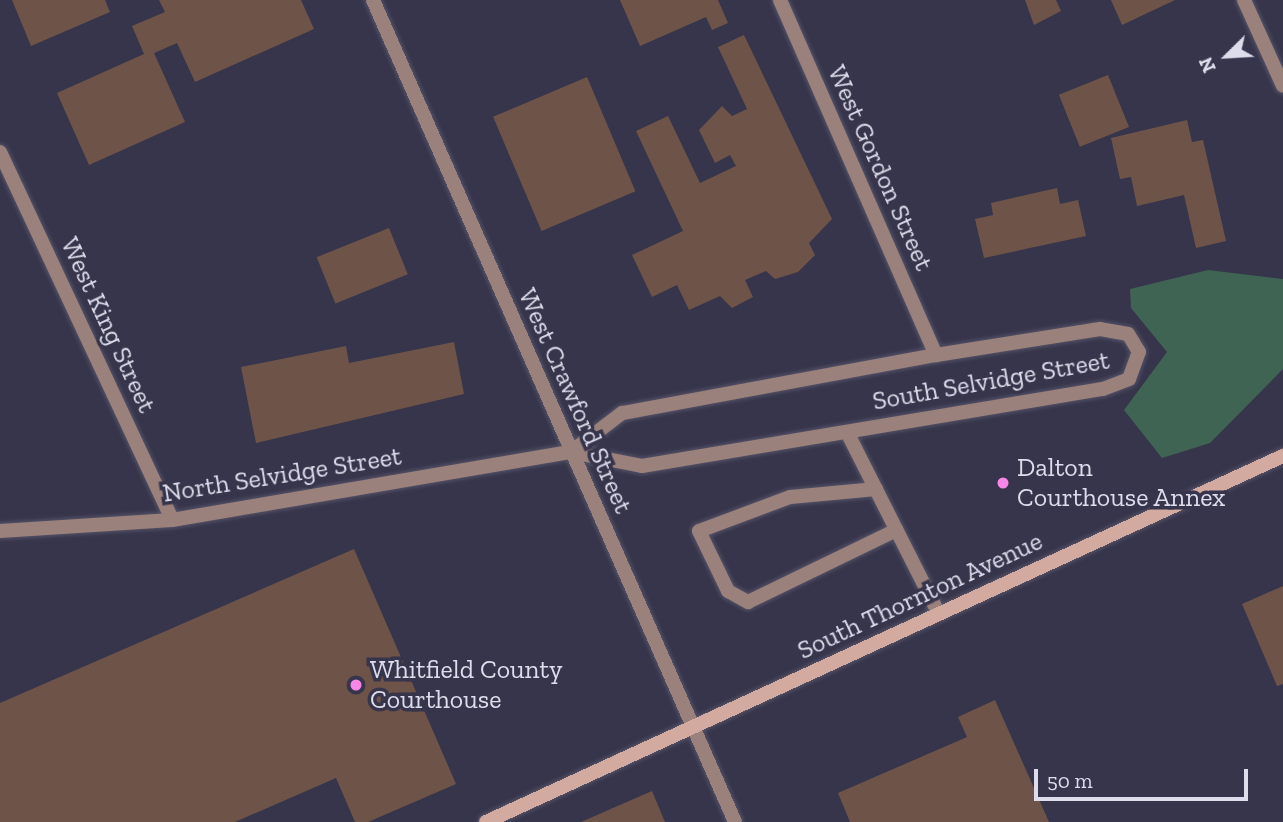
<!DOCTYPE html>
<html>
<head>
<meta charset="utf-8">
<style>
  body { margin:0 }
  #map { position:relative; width:1283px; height:822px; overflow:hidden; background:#37354b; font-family:"Zilla Slab",serif }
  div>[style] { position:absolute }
  .green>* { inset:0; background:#406453 }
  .building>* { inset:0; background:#6e5448; transform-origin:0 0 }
  .roads { filter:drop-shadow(0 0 2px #555368) drop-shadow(0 0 2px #555368) }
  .lane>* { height:14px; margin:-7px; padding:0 7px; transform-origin:7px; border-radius:7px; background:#9b817b }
  .street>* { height:14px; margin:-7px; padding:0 7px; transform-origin:7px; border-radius:7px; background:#9b817b }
  .secondary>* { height:14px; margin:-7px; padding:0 7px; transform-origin:7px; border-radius:7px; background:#d3aaa0 }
  .dots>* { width:19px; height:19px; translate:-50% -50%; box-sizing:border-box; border:4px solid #37354b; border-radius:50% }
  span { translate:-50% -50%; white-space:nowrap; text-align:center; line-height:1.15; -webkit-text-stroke:7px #37354b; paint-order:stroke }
  .street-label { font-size:26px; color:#deddec }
  .poi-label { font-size:26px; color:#deddec }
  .left { translate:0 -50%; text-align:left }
  .north { position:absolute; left:1192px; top:21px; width:70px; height:70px; -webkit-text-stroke:5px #37354b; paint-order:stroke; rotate:246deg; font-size:19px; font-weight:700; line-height:28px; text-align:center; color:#deddec }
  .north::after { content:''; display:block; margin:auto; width:24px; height:32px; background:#deddec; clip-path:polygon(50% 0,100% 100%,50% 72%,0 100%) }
  .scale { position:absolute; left:1034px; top:769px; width:214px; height:32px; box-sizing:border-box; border:4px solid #deddec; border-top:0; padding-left:9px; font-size:21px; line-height:24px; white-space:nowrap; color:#deddec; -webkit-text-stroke:5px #37354b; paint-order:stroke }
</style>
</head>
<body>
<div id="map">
  <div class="green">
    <i style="clip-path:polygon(1208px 270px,1283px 279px,1283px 369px,1210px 443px,1162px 458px,1124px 410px,1167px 352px,1131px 308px,1130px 289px)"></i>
  </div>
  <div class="building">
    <i style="clip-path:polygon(12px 0,105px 0,110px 12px,31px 46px)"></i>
    <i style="clip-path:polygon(159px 0,301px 0,314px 29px,195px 82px,177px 43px,154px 53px,185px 122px,89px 165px,57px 93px,144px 54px,132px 26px,165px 12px)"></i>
    <i style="clip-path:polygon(620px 0,718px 0,728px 23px,712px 30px,706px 17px,640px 46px)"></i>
    <i style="clip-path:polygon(1025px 0,1056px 0,1061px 11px,1034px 25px)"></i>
    <i style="clip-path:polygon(1111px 0,1175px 0,1122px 25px)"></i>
    <i style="clip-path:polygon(744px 35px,832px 219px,809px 243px,815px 255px,798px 272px,775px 279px,766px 271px,745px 280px,753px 297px,732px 308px,720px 296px,689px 310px,677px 285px,652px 297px,632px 255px,683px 231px,636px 131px,668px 116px,700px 183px,736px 166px,730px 155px,715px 163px,699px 130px,722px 106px,732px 116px,747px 109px,718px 47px)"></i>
    <i style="left:1108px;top:75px;width:56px;height:53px;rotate:68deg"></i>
    <i style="left:587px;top:77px;width:124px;height:102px;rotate:67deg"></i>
    <i style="clip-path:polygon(1187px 120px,1192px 142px,1203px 140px,1226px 241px,1196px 248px,1184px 195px,1137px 206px,1131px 177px,1120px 179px,1111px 138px)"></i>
    <i style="clip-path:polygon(1057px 188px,1060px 204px,1078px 200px,1086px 236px,984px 258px,975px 219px,993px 215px,991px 203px)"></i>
    <i style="left:389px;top:228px;width:50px;height:78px;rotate:68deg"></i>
    <i style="clip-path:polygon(454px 342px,464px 394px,256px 443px,241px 367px,346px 346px,349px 363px)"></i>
    <i style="clip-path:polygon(354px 549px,456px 784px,368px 822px,355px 822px,336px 778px,235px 822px,0 822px,0 703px)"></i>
    <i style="clip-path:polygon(1283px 586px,1283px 684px,1277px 686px,1242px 604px)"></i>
    <i style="clip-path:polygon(995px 700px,1049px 822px,850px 822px,838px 793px,967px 737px,958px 717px)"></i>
    <i style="clip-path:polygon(652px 791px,665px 822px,581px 822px)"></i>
  </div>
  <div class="roads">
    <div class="lane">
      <i style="left:847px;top:432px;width:204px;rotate:63.2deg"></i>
      <i style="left:876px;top:489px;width:86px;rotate:174.7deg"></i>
      <i style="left:790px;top:497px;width:97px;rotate:159.5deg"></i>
      <i style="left:699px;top:531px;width:67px;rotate:64.2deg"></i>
      <i style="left:728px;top:591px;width:23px;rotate:29deg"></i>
      <i style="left:748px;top:602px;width:165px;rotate:-25.9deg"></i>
    </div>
    <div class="street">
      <i style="left:373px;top:0;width:898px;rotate:66.23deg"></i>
      <i style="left:780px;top:0;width:388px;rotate:66.3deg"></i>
      <i style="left:1244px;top:0;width:94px;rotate:65.6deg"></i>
      <i style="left:0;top:152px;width:406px;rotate:64.9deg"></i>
      <i style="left:0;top:531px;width:172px;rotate:-3.7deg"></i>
      <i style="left:172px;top:520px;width:405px;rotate:-9.7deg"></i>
      <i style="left:571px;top:452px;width:72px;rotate:11.2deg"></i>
      <i style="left:642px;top:466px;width:467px;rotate:-9.5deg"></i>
      <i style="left:1103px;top:389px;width:28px;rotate:-21deg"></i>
      <i style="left:1129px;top:379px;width:29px;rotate:-70deg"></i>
      <i style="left:1139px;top:352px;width:21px;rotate:-121deg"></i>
      <i style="left:1128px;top:334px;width:28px;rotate:-170deg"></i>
      <i style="left:1100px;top:329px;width:166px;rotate:171deg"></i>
      <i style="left:936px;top:355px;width:319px;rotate:169.5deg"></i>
      <i style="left:622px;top:413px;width:64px;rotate:142.6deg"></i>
    </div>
    <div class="secondary">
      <i style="left:486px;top:822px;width:877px;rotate:-24.67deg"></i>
    </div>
  </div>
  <div class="dots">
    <i style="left:1003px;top:483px;background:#f987e8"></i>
    <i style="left:356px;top:685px;background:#f987e8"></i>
  </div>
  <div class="street-label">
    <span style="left:880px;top:168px;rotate:66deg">West Gordon Street</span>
    <span style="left:108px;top:325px;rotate:65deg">West King Street</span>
    <span style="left:991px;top:381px;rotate:-10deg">South Selvidge Street</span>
    <span style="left:575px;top:401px;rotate:66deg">West Crawford Street</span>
    <span style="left:282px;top:475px;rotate:-9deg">North Selvidge Street</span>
    <span style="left:920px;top:596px;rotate:-25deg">South Thornton Avenue</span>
  </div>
  <div class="poi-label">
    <span class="left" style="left:1017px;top:483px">Dalton<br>Courthouse Annex</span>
    <span class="left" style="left:370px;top:685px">Whitfield County<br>Courthouse</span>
  </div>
  <div class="north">N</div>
  <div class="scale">50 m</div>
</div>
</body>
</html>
